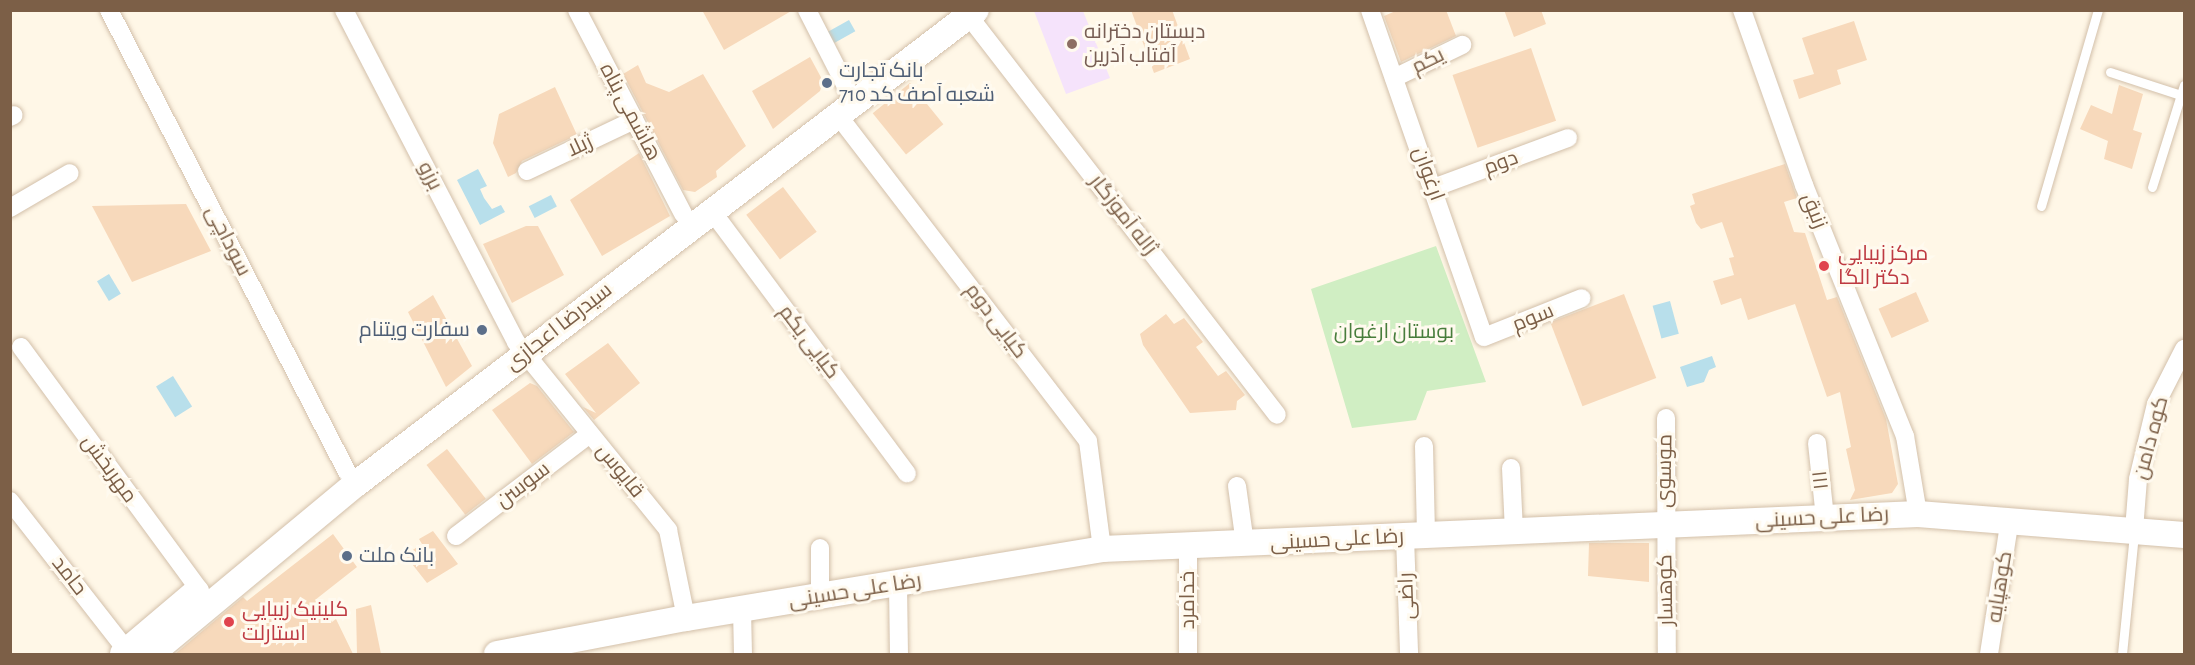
<!DOCTYPE html>
<html>
<head>
<meta charset="utf-8">
<style>
  body { margin:0 }
  #map { position:relative; width:2195px; height:665px; overflow:hidden; background:#fff7e7; font-family:"Alegreya Sans",Cairo,sans-serif }
  div>[style] { position:absolute }
  .education>* { inset:0; background:#f5e3fb }
  .green>* { inset:0; background:#d0eec3 }
  .water>* { inset:0; background:#b8dfeb; transform-origin:0 0 }
  .building>* { inset:0; background:#f7d9bb; transform-origin:0 0 }
  .roads { filter:drop-shadow(0 0 2px #d3c0aa) drop-shadow(0 0 2px #d3c0aa) }
  .lane>* { height:9px; margin:-4.5px; padding:0 4.5px; transform-origin:4.5px; border-radius:4.5px; background:#fff }
  .street>* { height:18px; margin:-9px; padding:0 9px; transform-origin:9px; border-radius:9px; background:#fff }
  .secondary>* { height:26px; margin:-13px; padding:0 13px; transform-origin:13px; border-radius:13px; background:#fff }
  .dots>* { width:16px; height:16px; translate:-50% -50%; box-sizing:border-box; border:3px solid #fffaef; border-radius:50% }
  span { translate:-50% -50%; white-space:nowrap; text-align:center; line-height:1.15; -webkit-text-stroke:6px #fffaef; paint-order:stroke }
  .education-label { font-size:21px; color:#785e54 }
  .left { translate:0 -50%; text-align:left }
  .street-label { font-size:21px; color:#7c5f47 }
  .service-label { font-size:21px; color:#4e5e75 }
  .right { translate:-100% -50%; text-align:right }
  .health-label { font-size:21px; color:#be3a42 }
  .park-label { font-size:21px; color:#487d3c }
  .frame { position:absolute; inset:0; border:12px solid #7c5f47; pointer-events:none }
</style>
</head>
<body>
<div id="map">
  <div class="education">
    <i style="clip-path:polygon(1034px 11px,1083px 11px,1110px 78px,1066px 94px)"></i>
  </div>
  <div class="green">
    <i style="clip-path:polygon(1436px 246px,1486px 382px,1427px 391px,1416px 420px,1352px 428px,1311px 289px)"></i>
  </div>
  <div class="water">
    <i style="left:849px;top:20px;width:13px;height:24px;rotate:61deg"></i>
    <i style="clip-path:polygon(478px 169px,487px 186px,480px 189px,484px 198px,492px 209px,501px 205px,505px 212px,480px 225px,457px 180px)"></i>
    <i style="left:551px;top:195px;width:13px;height:25px;rotate:63deg"></i>
    <i style="left:109px;top:274px;width:23px;height:14px;rotate:59deg"></i>
    <i style="left:1670px;top:301px;width:34px;height:18px;rotate:75deg"></i>
    <i style="clip-path:polygon(1712px 356px,1716px 367px,1709px 370px,1704px 382px,1687px 387px,1680px 367px)"></i>
    <i style="left:173px;top:376px;width:36px;height:20px;rotate:58deg"></i>
  </div>
  <div class="building">
    <i style="clip-path:polygon(702px 10px,793px 10px,724px 50px)"></i>
    <i style="clip-path:polygon(1131px 10px,1172px 10px,1190px 59px,1154px 73px)"></i>
    <i style="clip-path:polygon(1398px 10px,1446px 10px,1456px 36px,1401px 62px,1384px 16px)"></i>
    <i style="clip-path:polygon(1504px 10px,1541px 10px,1546px 24px,1514px 37px)"></i>
    <i style="clip-path:polygon(1854px 21px,1867px 60px,1837px 70px,1841px 84px,1799px 99px,1793px 80px,1814px 74px,1802px 38px)"></i>
    <i style="left:1531px;top:48px;width:77px;height:83px;rotate:71deg"></i>
    <i style="clip-path:polygon(810px 57px,823px 81px,820px 91px,773px 129px,752px 91px)"></i>
    <i style="clip-path:polygon(638px 65px,646px 83px,669px 92px,703px 74px,746px 146px,716px 171px,717px 177px,695px 192px,683px 190px,623px 74px)"></i>
    <i style="left:910px;top:83px;width:53px;height:48px;rotate:51deg"></i>
    <i style="clip-path:polygon(2119px 85px,2143px 94px,2133px 130px,2142px 133px,2132px 169px,2104px 159px,2108px 141px,2080px 129px,2091px 105px,2112px 114px)"></i>
    <i style="clip-path:polygon(555px 87px,577px 135px,522px 161px,516px 173px,508px 177px,493px 143px,499px 114px)"></i>
    <i style="clip-path:polygon(639px 153px,670px 216px,602px 256px,570px 200px)"></i>
    <i style="clip-path:polygon(1785px 164px,1797px 198px,1784px 202px,1794px 232px,1805px 233px,1827px 300px,1837px 297px,1886px 419px,1898px 484px,1892px 493px,1850px 500px,1855px 490px,1846px 449px,1851px 447px,1840px 392px,1827px 397px,1795px 304px,1748px 320px,1741px 298px,1721px 305px,1713px 281px,1734px 275px,1729px 258px,1734px 257px,1722px 222px,1701px 229px,1696px 223px,1690px 206px,1695px 204px,1692px 194px)"></i>
    <i style="left:783px;top:187px;width:56px;height:46px;rotate:53deg"></i>
    <i style="clip-path:polygon(186px 204px,211px 251px,132px 282px,92px 206px)"></i>
    <i style="clip-path:polygon(526px 226px,538px 226px,564px 275px,512px 303px,483px 244px)"></i>
    <i style="left:1916px;top:292px;width:32px;height:41px;rotate:66deg"></i>
    <i style="left:1624px;top:294px;width:90px;height:79px;rotate:69deg"></i>
    <i style="clip-path:polygon(433px 295px,472px 366px,446px 387px,408px 312px)"></i>
    <i style="clip-path:polygon(1166px 314px,1174px 324px,1184px 318px,1203px 342px,1196px 347px,1218px 376px,1226px 371px,1245px 395px,1237px 401px,1236px 410px,1190px 413px,1143px 345px,1140px 334px)"></i>
    <i style="clip-path:polygon(608px 343px,640px 383px,594px 420px,583px 407px,596px 413px,565px 374px)"></i>
    <i style="clip-path:polygon(530px 383px,537px 386px,574px 432px,532px 464px,492px 410px)"></i>
    <i style="left:447px;top:449px;width:63px;height:26px;rotate:52deg"></i>
    <i style="clip-path:polygon(433px 531px,458px 564px,427px 583px,405px 555px,422px 544px,419px 539px)"></i>
    <i style="clip-path:polygon(333px 534px,357px 567px,315px 600px,323px 609px,311px 620px,328px 616px,332px 622px,336px 619px,353px 654px,175px 654px,243px 597px,247px 601px)"></i>
    <i style="clip-path:polygon(1589px 543px,1649px 543px,1649px 582px,1588px 576px)"></i>
    <i style="clip-path:polygon(371px 605px,381px 654px,357px 654px,356px 609px)"></i>
  </div>
  <div class="roads">
    <div class="lane">
      <i style="left:2110px;top:72px;width:78px;rotate:18deg"></i>
      <i style="left:2152px;top:187px;width:107px;rotate:-72.6deg"></i>
      <i style="left:2041px;top:206px;width:204px;rotate:-73.8deg"></i>
      <i style="left:2122px;top:654px;width:122px;rotate:-84.3deg"></i>
    </div>
    <div class="street">
      <i style="left:109px;top:10px;width:520px;rotate:62.74deg"></i>
      <i style="left:344px;top:10px;width:374px;rotate:62.6deg"></i>
      <i style="left:516px;top:342px;width:242px;rotate:51deg"></i>
      <i style="left:668px;top:530px;width:90px;rotate:78.4deg"></i>
      <i style="left:577px;top:10px;width:230px;rotate:62.5deg"></i>
      <i style="left:807px;top:10px;width:88px;rotate:62.9deg"></i>
      <i style="left:1370px;top:10px;width:346px;rotate:70.8deg"></i>
      <i style="left:1484px;top:337px;width:105px;rotate:-21.7deg"></i>
      <i style="left:1742px;top:10px;width:186px;rotate:70.5deg"></i>
      <i style="left:1804px;top:185px;width:271px;rotate:68.1deg"></i>
      <i style="left:1905px;top:436px;width:79px;rotate:80.5deg"></i>
      <i style="left:968px;top:15px;width:505px;rotate:52.31deg"></i>
      <i style="left:1394px;top:78px;width:76px;rotate:-25.9deg"></i>
      <i style="left:837px;top:114px;width:412px;rotate:52.5deg"></i>
      <i style="left:1088px;top:441px;width:109px;rotate:82.6deg"></i>
      <i style="left:10px;top:117px;width:4px;rotate:-27deg"></i>
      <i style="left:527px;top:171px;width:119px;rotate:-25.5deg"></i>
      <i style="left:1433px;top:188px;width:144px;rotate:-20.3deg"></i>
      <i style="left:10px;top:208px;width:69px;rotate:-30.3deg"></i>
      <i style="left:712px;top:211px;width:327px;rotate:53.4deg"></i>
      <i style="left:21px;top:347px;width:300px;rotate:53.7deg"></i>
      <i style="left:1666px;top:418px;width:236px;rotate:89.8deg"></i>
      <i style="left:1817px;top:443px;width:75px;rotate:83.9deg"></i>
      <i style="left:1424px;top:446px;width:90px;rotate:88.7deg"></i>
      <i style="left:1511px;top:468px;width:64px;rotate:87.3deg"></i>
      <i style="left:1237px;top:486px;width:59px;rotate:82.1deg"></i>
      <i style="left:10px;top:501px;width:190px;rotate:52deg"></i>
      <i style="left:2134px;top:530px;width:51px;rotate:-85.5deg"></i>
      <i style="left:2138px;top:479px;width:77px;rotate:-76.5deg"></i>
      <i style="left:2156px;top:404px;width:62px;rotate:-63deg"></i>
      <i style="left:456px;top:536px;width:168px;rotate:-37.3deg"></i>
      <i style="left:1405px;top:537px;width:117px;rotate:88deg"></i>
      <i style="left:1188px;top:546px;width:108px;rotate:90deg"></i>
      <i style="left:898px;top:584px;width:70px;rotate:89.2deg"></i>
      <i style="left:820px;top:597px;width:49px;rotate:-90deg"></i>
      <i style="left:742px;top:610px;width:44px;rotate:88.7deg"></i>
      <i style="left:1989px;top:654px;width:137px;rotate:-81.2deg"></i>
    </div>
    <div class="secondary">
      <i style="left:123px;top:654px;width:96px;rotate:-40.3deg"></i>
      <i style="left:151px;top:654px;width:266px;rotate:-39.7deg"></i>
      <i style="left:356px;top:484px;width:780px;rotate:-37.4deg"></i>
      <i style="left:497px;top:654px;width:192px;rotate:-10.8deg"></i>
      <i style="left:686px;top:618px;width:422px;rotate:-9.4deg"></i>
      <i style="left:1102px;top:549px;width:817px;rotate:-2.46deg"></i>
      <i style="left:1918px;top:514px;width:267px;rotate:4.5deg"></i>
    </div>
  </div>
  <div class="dots">
    <i style="left:1072px;top:44px;background:#8d6e63"></i>
    <i style="left:827px;top:83px;background:#5c6f8a"></i>
    <i style="left:1824px;top:266px;background:#e0444e"></i>
    <i style="left:482px;top:330px;background:#5c6f8a"></i>
    <i style="left:347px;top:556px;background:#5c6f8a"></i>
    <i style="left:229px;top:622px;background:#e0444e"></i>
  </div>
  <div class="education-label">
    <span class="left" style="left:1084px;top:44px">دبستان دخترانه<br>آفتاب آذرین</span>
  </div>
  <div class="street-label">
    <span style="left:1428px;top:61px;rotate:-26deg">یکم</span>
    <span style="left:630px;top:112px;rotate:62deg">هاشمی پناه</span>
    <span style="left:580px;top:146px;rotate:-25deg">ژیلا</span>
    <span style="left:1501px;top:163px;rotate:-20deg">دوم</span>
    <span style="left:1428px;top:174px;rotate:70deg">ارغوان</span>
    <span style="left:430px;top:176px;rotate:63deg">برزو</span>
    <span style="left:1814px;top:211px;rotate:68deg">زنبق</span>
    <span style="left:1123px;top:215px;rotate:52deg">ژاله آموزگار</span>
    <span style="left:228px;top:241px;rotate:63deg">سوداچی</span>
    <span style="left:1533px;top:318px;rotate:-22deg">سوم</span>
    <span style="left:996px;top:321px;rotate:53deg">کیایی دوم</span>
    <span style="left:559px;top:327px;rotate:-38deg">سیدرضا اعجازی</span>
    <span style="left:809px;top:342px;rotate:53deg">کیایی یکم</span>
    <span style="left:2151px;top:438px;rotate:-75deg">کوه دامن</span>
    <span style="left:109px;top:469px;rotate:54deg">مهربخش</span>
    <span style="left:620px;top:471px;rotate:51deg">قایوس</span>
    <span style="left:1665px;top:471px;rotate:-89deg">موسوی</span>
    <span style="left:1821px;top:480px;rotate:-96deg">۱۱۱</span>
    <span style="left:523px;top:485px;rotate:-37deg">سوسن</span>
    <span style="left:1822px;top:518px;rotate:-3deg">رضا علی حسینی</span>
    <span style="left:1337px;top:540px;rotate:-3deg">رضا علی حسینی</span>
    <span style="left:69px;top:576px;rotate:52deg">حامد</span>
    <span style="left:2000px;top:587px;rotate:-81deg">کوهپایه</span>
    <span style="left:1666px;top:590px;rotate:-91deg">کوهسار</span>
    <span style="left:855px;top:591px;rotate:-9deg">رضا علی حسینی</span>
    <span style="left:1407px;top:596px;rotate:-92deg">راضی</span>
    <span style="left:1188px;top:600px;rotate:-90deg">خدامرد</span>
  </div>
  <div class="service-label">
    <span class="left" style="left:839px;top:83px">بانک تجارت<br>شعبه آصف کد 710</span>
    <span class="right" style="left:470px;top:330px">سفارت ویتنام</span>
    <span class="left" style="left:359px;top:556px">بانک ملت</span>
  </div>
  <div class="health-label">
    <span class="left" style="left:1838px;top:266px">مرکز زیبایی<br>دکتر الگا</span>
    <span class="left" style="left:242px;top:622px">کلینیک زیبایی<br>استارلت</span>
  </div>
  <div class="park-label">
    <span style="left:1394px;top:332px">بوستان ارغوان</span>
  </div>
  <div class="frame"></div>
</div>
</body>
</html>
